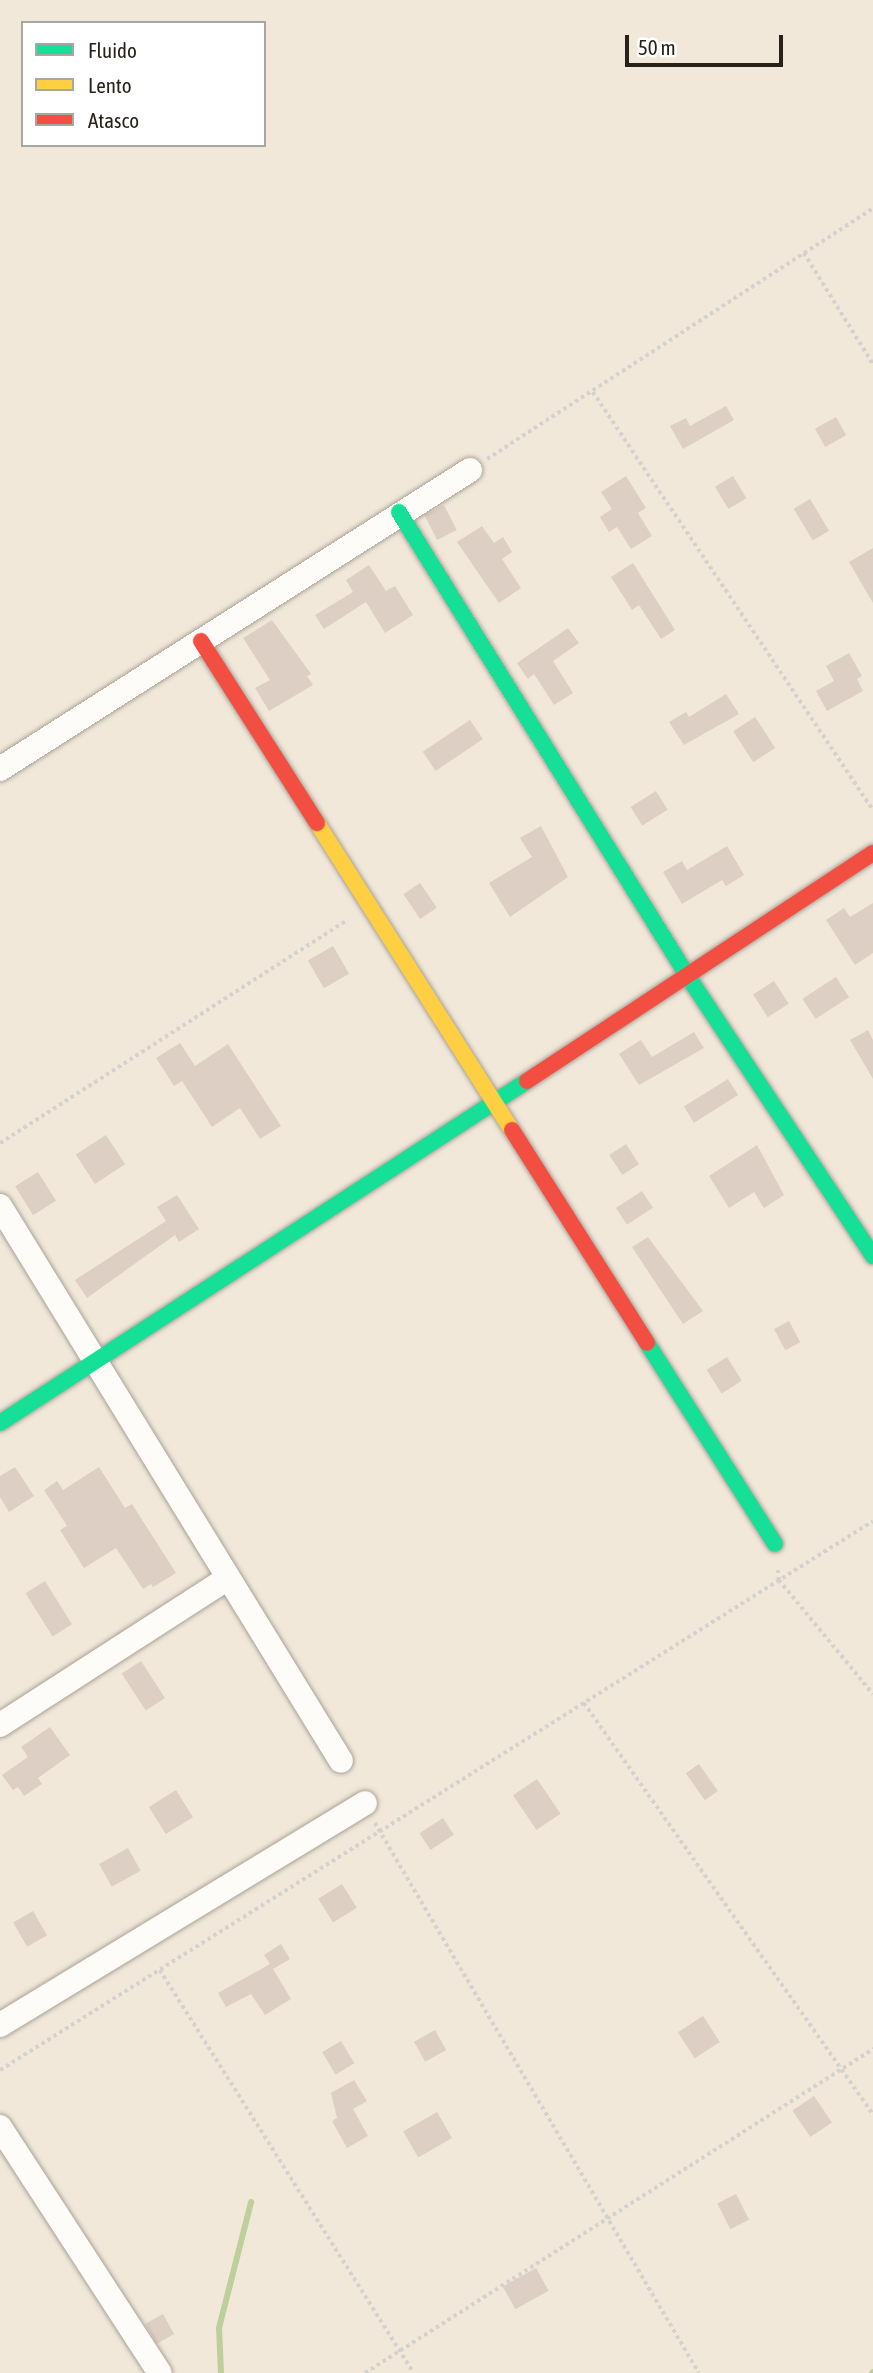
<!DOCTYPE html>
<html>
<head>
<meta charset="utf-8">
<style>
  body { margin:0 }
  #map { position:relative; width:873px; height:2373px; overflow:hidden; background:#f1e8da; font-family:"Asap Condensed",sans-serif }
  div>[style] { position:absolute }
  .stream>* { height:6px; margin:-3px; padding:0 3px; transform-origin:3px; border-radius:3px; background:#bfcf9c }
  .building>* { inset:0; background:#ddcfc3; transform-origin:0 0 }
  .path>* { height:3.5px; margin-top:-1.75px; transform-origin:0; background:repeating-linear-gradient(90deg,#d5d2ce 0 3.5px,transparent 0 7px) }
  .roads { filter:drop-shadow(0 0 2px #aaa297) drop-shadow(0 0 2px #aaa297) }
  .street>* { height:24px; margin:-12px; padding:0 12px; transform-origin:12px; border-radius:12px; background:#fdfcf9 }
  .fast>* { height:16px; margin:-8px; padding:0 8px; transform-origin:8px; border-radius:8px; background:#16e098 }
  .slow>* { height:16px; margin:-8px; padding:0 8px; transform-origin:8px; border-radius:8px; background:#ffcf43 }
  .jam>* { height:16px; margin:-8px; padding:0 8px; transform-origin:8px; border-radius:8px; background:#f24e42 }
  span { translate:-50% -50%; white-space:nowrap; text-align:center; line-height:1.15; -webkit-text-stroke:7px #fff; paint-order:stroke }
  .legend { position:absolute; left:21px; top:21px; width:245px; height:126px; box-sizing:border-box; background:#fff; border:2px solid #a9a7a3; margin:0; padding:9px 12px; list-style:none; font-size:21px; color:#282219 }
  .legend li { display:flex; align-items:center; gap:14px; height:35px }
  .legend b { width:35px; border:2px solid #a9a7a3 }
  .scale { position:absolute; left:625px; top:35px; width:158px; height:32px; box-sizing:border-box; border:4px solid #282219; border-top:0; padding-left:9px; font-size:21px; line-height:24px; white-space:nowrap; color:#282219; -webkit-text-stroke:5px #fff; paint-order:stroke }
</style>
</head>
<body>
<div id="map">
  <div class="stream">
    <i style="left:221px;top:2373px;width:45px;rotate:-92.5deg"></i>
    <i style="left:219px;top:2328px;width:130px;rotate:-75.7deg"></i>
    <i style="left:872px;top:2373px;width:1px;rotate:-45deg"></i>
  </div>
  <div class="building">
    <i style="clip-path:polygon(726px 406px,734px 420px,683px 449px,670px 426px,686px 418px,690px 426px)"></i>
    <i style="left:836px;top:417px;width:21px;height:24px;rotate:61deg"></i>
    <i style="clip-path:polygon(626px 476px,646px 508px,638px 513px,652px 536px,631px 549px,617px 527px,609px 532px,600px 517px,612px 509px,601px 492px)"></i>
    <i style="left:733px;top:476px;width:26px;height:21px;rotate:59deg"></i>
    <i style="left:810px;top:499px;width:37px;height:19px;rotate:59deg"></i>
    <i style="left:444px;top:505px;width:28px;height:22px;rotate:63deg"></i>
    <i style="clip-path:polygon(482px 526px,494px 543px,503px 537px,512px 552px,502px 559px,521px 588px,499px 603px,457px 542px)"></i>
    <i style="clip-path:polygon(873px 548px,873px 603px,849px 562px)"></i>
    <i style="clip-path:polygon(633px 563px,675px 630px,661px 639px,639px 605px,632px 610px,611px 577px)"></i>
    <i style="clip-path:polygon(369px 565px,386px 591px,395px 586px,413px 615px,385px 633px,366px 602px,324px 629px,315px 615px,353px 592px,346px 580px)"></i>
    <i style="clip-path:polygon(272px 620px,311px 674px,307px 676px,313px 685px,269px 711px,255px 688px,270px 680px,243px 638px)"></i>
    <i style="clip-path:polygon(568px 628px,579px 643px,553px 661px,573px 693px,554px 705px,534px 674px,528px 679px,517px 663px)"></i>
    <i style="clip-path:polygon(849px 653px,862px 676px,857px 679px,863px 691px,827px 711px,816px 691px,834px 681px,826px 666px)"></i>
    <i style="clip-path:polygon(726px 694px,739px 714px,684px 745px,669px 722px,686px 712px,689px 717px)"></i>
    <i style="left:755px;top:717px;width:37px;height:26px;rotate:57deg"></i>
    <i style="left:470px;top:720px;width:23px;height:57px;rotate:56deg"></i>
    <i style="left:656px;top:791px;width:22px;height:30px;rotate:58deg"></i>
    <i style="clip-path:polygon(541px 826px,568px 877px,510px 917px,489px 883px,532px 857px,520px 838px)"></i>
    <i style="clip-path:polygon(727px 846px,744px 875px,726px 886px,722px 880px,682px 904px,663px 872px,682px 861px,687px 870px)"></i>
    <i style="left:420px;top:883px;width:30px;height:20px;rotate:56deg"></i>
    <i style="clip-path:polygon(873px 903px,873px 953px,855px 965px,826px 920px,844px 908px,850px 917px)"></i>
    <i style="left:333px;top:946px;width:32px;height:29px;rotate:60deg"></i>
    <i style="left:836px;top:977px;width:24px;height:40px;rotate:57deg"></i>
    <i style="left:774px;top:981px;width:27px;height:25px;rotate:57deg"></i>
    <i style="clip-path:polygon(868px 1030px,873px 1040px,873px 1079px,850px 1040px)"></i>
    <i style="clip-path:polygon(694px 1032px,704px 1048px,639px 1085px,619px 1054px,641px 1040px,652px 1057px)"></i>
    <i style="clip-path:polygon(180px 1043px,195px 1066px,228px 1044px,281px 1126px,260px 1139px,240px 1108px,212px 1127px,182px 1081px,174px 1086px,156px 1058px)"></i>
    <i style="left:728px;top:1079px;width:19px;height:52px;rotate:58deg"></i>
    <i style="left:106px;top:1135px;width:35px;height:36px;rotate:57deg"></i>
    <i style="left:626px;top:1144px;width:24px;height:20px;rotate:57deg"></i>
    <i style="clip-path:polygon(757px 1145px,784px 1195px,764px 1208px,754px 1192px,729px 1208px,709px 1176px)"></i>
    <i style="left:38px;top:1172px;width:34px;height:27px;rotate:58deg"></i>
    <i style="left:642px;top:1191px;width:20px;height:31px;rotate:57deg"></i>
    <i style="clip-path:polygon(177px 1195px,199px 1229px,179px 1242px,175px 1235px,87px 1298px,75px 1280px,166px 1221px,157px 1207px)"></i>
    <i style="clip-path:polygon(648px 1237px,703px 1311px,683px 1324px,632px 1247px)"></i>
    <i style="left:789px;top:1321px;width:24px;height:17px;rotate:62deg"></i>
    <i style="left:727px;top:1357px;width:28px;height:24px;rotate:58deg"></i>
    <i style="clip-path:polygon(15px 1467px,34px 1496px,9px 1512px,0 1497px,0 1476px)"></i>
    <i style="clip-path:polygon(99px 1467px,125px 1508px,132px 1504px,176px 1573px,153px 1587px,151px 1584px,143px 1589px,116px 1548px,84px 1568px,60px 1530px,67px 1526px,44px 1490px,57px 1481px,63px 1490px)"></i>
    <i style="left:45px;top:1581px;width:51px;height:23px;rotate:58deg"></i>
    <i style="left:141px;top:1661px;width:44px;height:23px;rotate:57deg"></i>
    <i style="clip-path:polygon(50px 1727px,70px 1755px,38px 1778px,42px 1784px,24px 1796px,18px 1787px,13px 1790px,2px 1775px,28px 1757px,21px 1747px)"></i>
    <i style="left:699px;top:1764px;width:33px;height:16px;rotate:55deg"></i>
    <i style="left:537px;top:1779px;width:42px;height:29px;rotate:56deg"></i>
    <i style="left:176px;top:1790px;width:32px;height:32px;rotate:58deg"></i>
    <i style="left:443px;top:1818px;width:20px;height:28px;rotate:57deg"></i>
    <i style="left:128px;top:1848px;width:26px;height:33px;rotate:61deg"></i>
    <i style="left:342px;top:1884px;width:28px;height:28px;rotate:58deg"></i>
    <i style="left:33px;top:1911px;width:28px;height:23px;rotate:60deg"></i>
    <i style="clip-path:polygon(281px 1944px,290px 1959px,273px 1969px,291px 1999px,265px 2015px,251px 1994px,226px 2007px,218px 1993px,270px 1964px,264px 1955px)"></i>
    <i style="left:703px;top:2016px;width:31px;height:30px;rotate:57deg"></i>
    <i style="left:435px;top:2030px;width:23px;height:24px;rotate:61deg"></i>
    <i style="left:341px;top:2041px;width:26px;height:22px;rotate:59deg"></i>
    <i style="clip-path:polygon(354px 2080px,367px 2101px,353px 2109px,368px 2136px,347px 2148px,332px 2121px,337px 2118px,331px 2093px)"></i>
    <i style="left:814px;top:2096px;width:32px;height:26px;rotate:56deg"></i>
    <i style="left:437px;top:2112px;width:30px;height:39px;rotate:60deg"></i>
    <i style="left:736px;top:2194px;width:29px;height:21px;rotate:63deg"></i>
    <i style="left:536px;top:2268px;width:26px;height:38px;rotate:61deg"></i>
    <i style="left:163px;top:2314px;width:23px;height:20px;rotate:61deg"></i>
  </div>
  <div class="path">
    <i style="left:804px;top:253px;width:131px;rotate:58.1deg"></i>
    <i style="left:593px;top:392px;width:503px;rotate:56.18deg"></i>
    <i style="left:487px;top:459px;width:460px;rotate:-33deg"></i>
    <i style="left:0;top:1143px;width:412px;rotate:-32.7deg"></i>
    <i style="left:778px;top:1570px;width:10px;rotate:84deg"></i>
    <i style="left:779px;top:1580px;width:148px;rotate:50.5deg"></i>
    <i style="left:584px;top:1703px;width:502px;rotate:54.89deg"></i>
    <i style="left:375px;top:1823px;width:638px;rotate:59.5deg"></i>
    <i style="left:160px;top:1970px;width:476px;rotate:57.8deg"></i>
    <i style="left:0;top:2070px;width:1031px;rotate:-32.16deg"></i>
    <i style="left:365px;top:2373px;width:603px;rotate:-32.53deg"></i>
  </div>
  <div class="roads">
    <div class="street">
      <i style="left:0;top:769px;width:557px;rotate:-32.46deg"></i>
      <i style="left:0;top:1206px;width:651px;rotate:58.43deg"></i>
      <i style="left:0;top:1725px;width:271px;rotate:-32.8deg"></i>
      <i style="left:0;top:2025px;width:427px;rotate:-31.3deg"></i>
      <i style="left:0;top:2127px;width:293px;rotate:57deg"></i>
    </div>
    <div class="fast">
      <i style="left:399px;top:512px;width:545px;rotate:58.12deg"></i>
      <i style="left:687px;top:975px;width:337px;rotate:56.5deg"></i>
      <i style="left:647px;top:1343px;width:238px;rotate:57.5deg"></i>
      <i style="left:0;top:1423px;width:628px;rotate:-32.98deg"></i>
    </div>
    <div class="slow">
      <i style="left:317px;top:823px;width:364px;rotate:57.6deg"></i>
    </div>
    <div class="jam">
      <i style="left:201px;top:641px;width:216px;rotate:57.5deg"></i>
      <i style="left:527px;top:1081px;width:414px;rotate:-33.4deg"></i>
      <i style="left:512px;top:1130px;width:252px;rotate:57.6deg"></i>
    </div>
  </div>
  <ul class="legend">
  <li><b style="height:9px;background:#16e098"></b>Fluido</li>
  <li><b style="height:9px;background:#ffcf43"></b>Lento</li>
  <li><b style="height:9px;background:#f24e42"></b>Atasco</li>
  </ul>
  <div class="scale">50 m</div>
</div>
</body>
</html>
